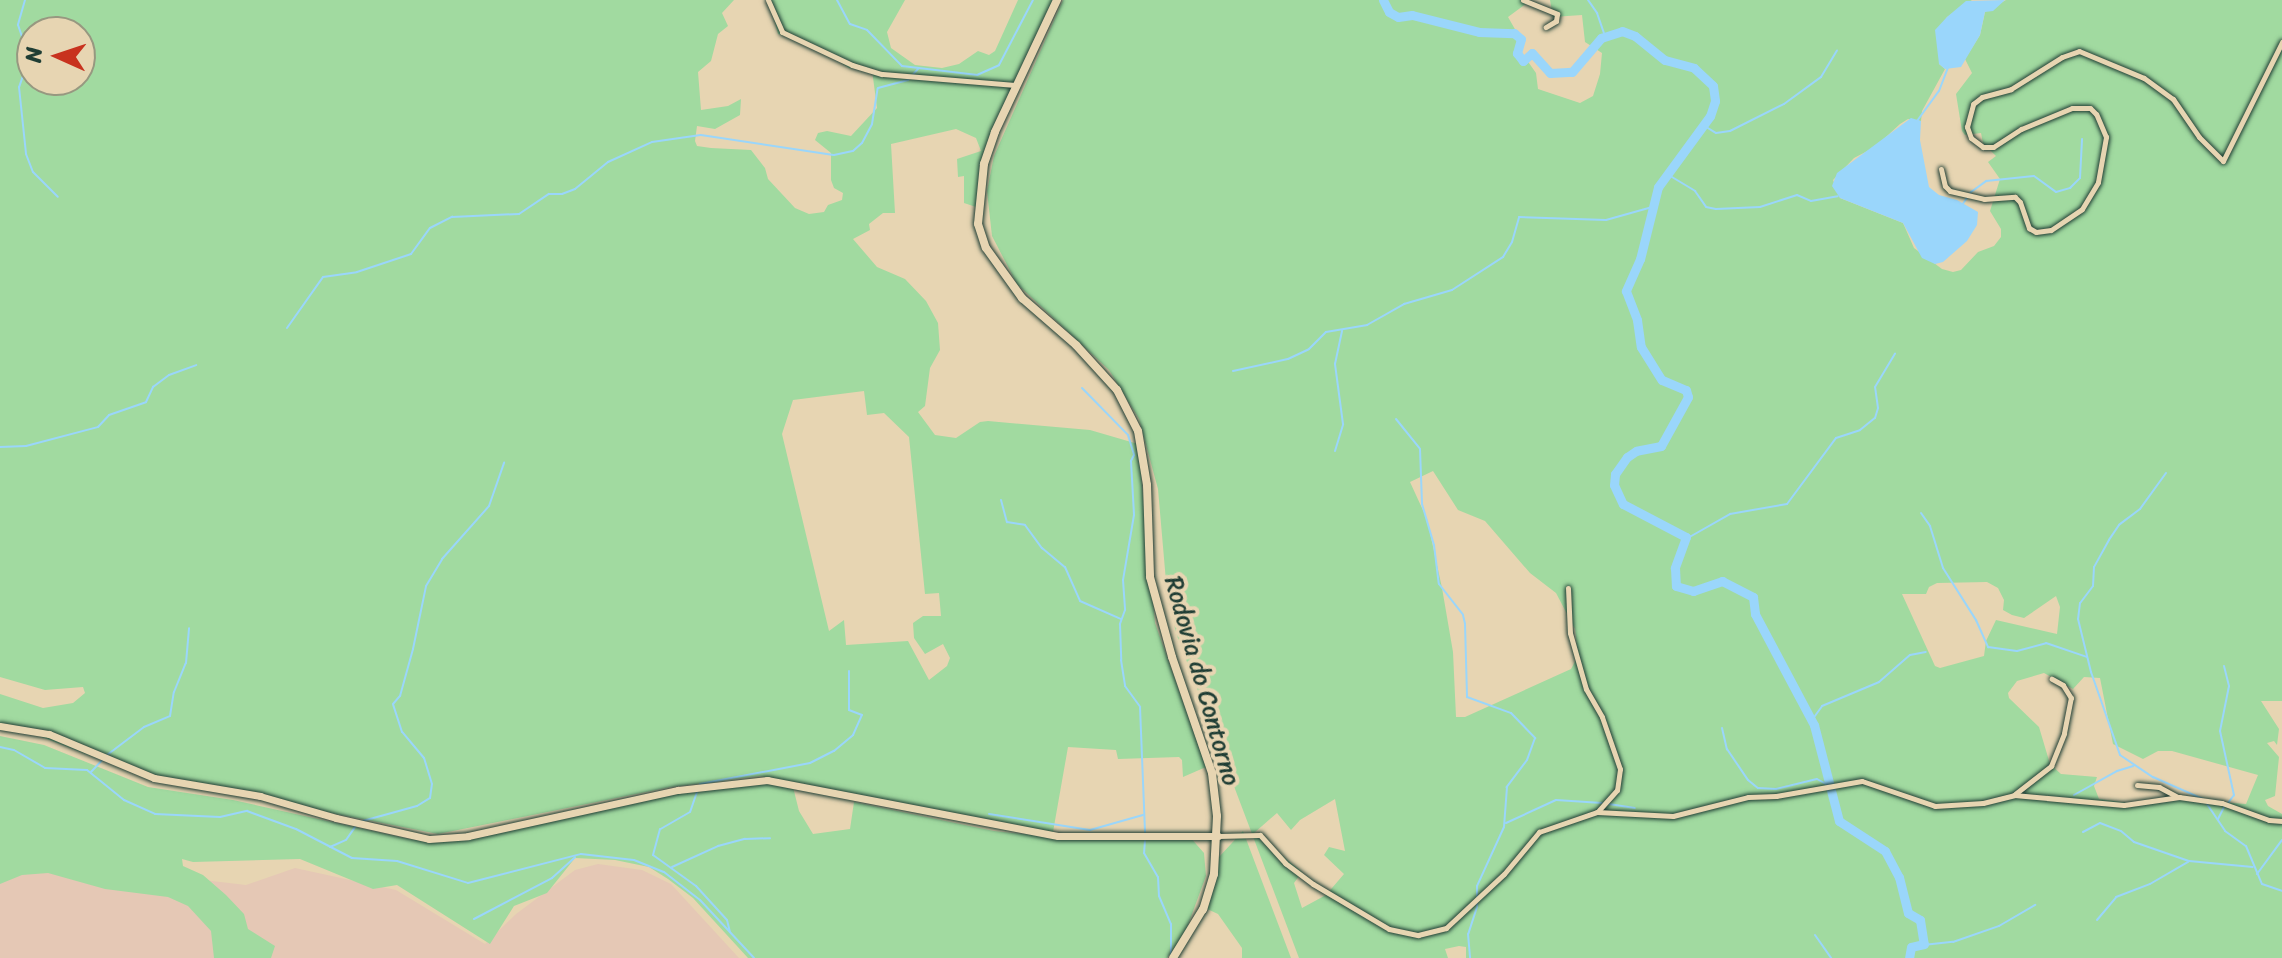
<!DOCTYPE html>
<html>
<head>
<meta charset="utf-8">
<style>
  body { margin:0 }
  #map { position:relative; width:2282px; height:958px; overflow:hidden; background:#e7d5b2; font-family:Sriracha,sans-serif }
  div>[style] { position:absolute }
  .built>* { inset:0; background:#e5c8b5 }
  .green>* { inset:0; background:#a1daa0 }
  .water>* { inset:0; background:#9ad6fb }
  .stream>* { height:2px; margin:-1px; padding:0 1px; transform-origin:1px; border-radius:1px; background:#9ad6fb }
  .river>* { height:9px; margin:-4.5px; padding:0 4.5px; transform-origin:4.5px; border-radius:4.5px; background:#9ad6fb }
  .roads { filter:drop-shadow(0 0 2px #1f3d34) drop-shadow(0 0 2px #1f3d34) }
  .minor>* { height:5px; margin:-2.5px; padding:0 2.5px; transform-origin:2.5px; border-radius:2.5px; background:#e7d5b2 }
  .tertiary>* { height:7px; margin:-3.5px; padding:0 3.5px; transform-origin:3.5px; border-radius:3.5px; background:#e7d5b2 }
  .secondary>* { height:8px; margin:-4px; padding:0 4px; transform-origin:4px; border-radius:4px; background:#e7d5b2 }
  span { translate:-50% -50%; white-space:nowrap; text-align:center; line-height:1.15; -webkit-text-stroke:8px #e7d5b2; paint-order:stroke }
  .street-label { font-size:24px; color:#1f3d34 }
  .north { position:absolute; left:16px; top:16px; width:80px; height:80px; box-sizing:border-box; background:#e7d5b2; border:2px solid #979880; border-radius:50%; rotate:273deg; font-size:22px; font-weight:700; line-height:32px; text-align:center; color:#1f3d34 }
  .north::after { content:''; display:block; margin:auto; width:28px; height:36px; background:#c8321e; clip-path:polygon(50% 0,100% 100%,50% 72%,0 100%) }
</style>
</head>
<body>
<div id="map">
  <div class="built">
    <i style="clip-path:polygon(598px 864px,642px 870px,671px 884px,739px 958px,0 958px,0 874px,109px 869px,246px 885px,295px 868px,396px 890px,485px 944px,516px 914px,575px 870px)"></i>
  </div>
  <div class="green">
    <i style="clip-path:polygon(evenodd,0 0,734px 0,722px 13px,728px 26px,718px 34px,711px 61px,698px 72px,701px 110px,728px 106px,741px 99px,740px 115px,715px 129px,697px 126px,695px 141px,697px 146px,711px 148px,751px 150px,765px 168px,768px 179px,795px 208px,809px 214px,824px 212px,828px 205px,842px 200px,843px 193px,834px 188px,831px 180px,831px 153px,815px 140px,818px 133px,827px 131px,851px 136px,877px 108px,872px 70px,849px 68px,813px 44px,778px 34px,769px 0,905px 0,887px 32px,891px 48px,915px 65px,942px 68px,959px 64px,978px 51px,989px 55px,995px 51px,1018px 0,1054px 0,989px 144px,979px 208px,964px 203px,964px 176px,958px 177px,957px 159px,981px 151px,976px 138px,956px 129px,891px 144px,895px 213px,883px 213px,869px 224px,870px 230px,853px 239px,877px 267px,905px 279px,926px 301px,938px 323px,940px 350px,930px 368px,925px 406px,918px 412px,935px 435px,956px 438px,980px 422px,988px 421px,1090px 430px,1138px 444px,1155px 623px,1206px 767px,1183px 777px,1182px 760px,1179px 757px,1118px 759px,1116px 750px,1068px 747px,1053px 832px,760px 776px,671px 787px,438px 834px,143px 776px,34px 734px,0 729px,0 694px,43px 708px,73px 703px,85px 693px,83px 687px,45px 690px,0 677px,0 0,32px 32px,80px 32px,80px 80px,32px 80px,32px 32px,0 0,864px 391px,867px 415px,884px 413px,909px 437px,925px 594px,939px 593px,941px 616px,923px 616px,913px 623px,914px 638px,925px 654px,943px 644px,950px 658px,947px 666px,929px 680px,908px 641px,846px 645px,844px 620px,829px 631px,782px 434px,793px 400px,864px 391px)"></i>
    <i style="clip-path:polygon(evenodd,1063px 0,1531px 0,1508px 17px,1520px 38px,1519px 49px,1536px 73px,1538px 89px,1580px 103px,1593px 96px,1600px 74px,1602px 53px,1585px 42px,1582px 15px,1553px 17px,1550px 0,1972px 0,1947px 17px,1941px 26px,1939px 64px,1945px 69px,1922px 111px,1921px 121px,1908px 119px,1900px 124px,1875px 147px,1854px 158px,1833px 180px,1840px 198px,1903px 223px,1914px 248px,1942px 269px,1953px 272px,1961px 270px,1978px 252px,1994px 246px,2001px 237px,2001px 229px,1990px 211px,2000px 179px,1988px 162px,1996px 156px,1983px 143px,1981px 133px,1965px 135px,1962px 131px,1956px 94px,1972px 73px,1965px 59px,1980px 35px,1985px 12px,2006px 0,2282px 0,2282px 701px,2261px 701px,2279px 729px,2277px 745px,2274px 741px,2267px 743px,2279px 757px,2275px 796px,2265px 800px,2268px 806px,2282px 814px,2282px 958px,1466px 958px,1466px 947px,1459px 946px,1445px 949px,1448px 958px,1299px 958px,1176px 633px,1167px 593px,1158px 489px,1139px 419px,1109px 370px,1017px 284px,992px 236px,987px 191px,994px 156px,1063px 0,1433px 471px,1458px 510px,1485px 521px,1530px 573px,1556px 593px,1575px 629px,1578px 656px,1571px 669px,1465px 717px,1456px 717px,1453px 652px,1442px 588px,1427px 519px,1410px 482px,1433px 471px,1063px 0,1987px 582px,1998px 588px,2004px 600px,2003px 610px,2012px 615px,2024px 618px,2056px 596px,2060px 607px,2057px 634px,1996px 620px,1986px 641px,1984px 656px,1940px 668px,1935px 666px,1902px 594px,1926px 594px,1929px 587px,1937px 583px,1987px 582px,1063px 0,2044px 673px,2073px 689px,2084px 677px,2100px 678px,2113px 744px,2143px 759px,2158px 751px,2172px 751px,2258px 775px,2246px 804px,2165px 798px,2128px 803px,2099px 799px,2094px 786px,2097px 777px,2061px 774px,2050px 764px,2039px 727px,2009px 698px,2008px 693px,2017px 681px,2044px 673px,1063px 0,1335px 799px,1345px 851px,1329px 847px,1324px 855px,1344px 874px,1326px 895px,1302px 908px,1294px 883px,1302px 872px,1254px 833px,1277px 813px,1291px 830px,1300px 820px,1335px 799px)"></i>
    <i style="clip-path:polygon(0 736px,44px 745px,148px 787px,233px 800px,413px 840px,467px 839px,670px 795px,756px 781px,793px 787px,799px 811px,813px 834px,850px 829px,854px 802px,994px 831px,1051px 837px,1189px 836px,1204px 853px,1206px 876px,1185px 933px,1167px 958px,748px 958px,693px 898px,668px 879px,649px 867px,615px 860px,575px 858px,547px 893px,514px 906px,490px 944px,397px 885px,373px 889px,300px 859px,193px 862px,182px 859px,183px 866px,203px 875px,226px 895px,244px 914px,248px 929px,275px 946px,271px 958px,214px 958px,211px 931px,188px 906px,168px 897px,105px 889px,48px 873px,22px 875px,0 884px)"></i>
    <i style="clip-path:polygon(1243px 831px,1291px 958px,1242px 958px,1242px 948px,1218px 914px,1205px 908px,1219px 857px)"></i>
  </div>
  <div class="water">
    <i style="clip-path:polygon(2005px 0,1993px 11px,1985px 12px,1980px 35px,1961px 67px,1945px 69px,1939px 64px,1935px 30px,1947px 17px,1966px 1px)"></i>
    <i style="clip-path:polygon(1911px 118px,1921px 121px,1920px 140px,1929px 187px,1939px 195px,1957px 200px,1978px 212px,1977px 225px,1967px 241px,1943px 262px,1935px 264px,1922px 258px,1903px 223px,1840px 198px,1832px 186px,1837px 173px)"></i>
  </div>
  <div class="stream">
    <i style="left:25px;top:0;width:26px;rotate:106deg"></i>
    <i style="left:18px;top:25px;width:24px;rotate:71deg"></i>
    <i style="left:26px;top:48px;width:19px;rotate:90deg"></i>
    <i style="left:26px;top:67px;width:21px;rotate:109deg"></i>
    <i style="left:19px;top:87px;width:67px;rotate:84deg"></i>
    <i style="left:26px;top:154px;width:19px;rotate:69deg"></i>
    <i style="left:33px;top:172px;width:35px;rotate:45deg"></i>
    <i style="left:837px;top:0;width:27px;rotate:62deg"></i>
    <i style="left:850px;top:24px;width:18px;rotate:19deg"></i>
    <i style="left:867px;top:30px;width:50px;rotate:45.8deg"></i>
    <i style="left:902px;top:66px;width:76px;rotate:6.8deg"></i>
    <i style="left:977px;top:75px;width:24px;rotate:-24deg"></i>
    <i style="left:999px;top:65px;width:73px;rotate:-62.4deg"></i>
    <i style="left:1588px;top:0;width:16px;rotate:55deg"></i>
    <i style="left:1597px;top:13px;width:24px;rotate:71deg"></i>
    <i style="left:1917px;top:121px;width:37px;rotate:-54deg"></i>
    <i style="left:1939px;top:91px;width:25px;rotate:-69deg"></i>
    <i style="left:1703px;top:125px;width:15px;rotate:32deg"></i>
    <i style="left:1716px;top:133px;width:14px;rotate:-8deg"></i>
    <i style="left:1730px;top:131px;width:60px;rotate:-26.6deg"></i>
    <i style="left:1784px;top:104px;width:46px;rotate:-36.1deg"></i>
    <i style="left:1821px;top:77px;width:31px;rotate:-59deg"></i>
    <i style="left:1667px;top:174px;width:33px;rotate:31deg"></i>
    <i style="left:1695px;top:191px;width:19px;rotate:55deg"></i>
    <i style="left:1706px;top:207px;width:10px;rotate:11deg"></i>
    <i style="left:1716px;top:209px;width:44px;rotate:-2.6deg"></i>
    <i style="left:1760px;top:207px;width:39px;rotate:-18deg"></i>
    <i style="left:1797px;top:195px;width:15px;rotate:23deg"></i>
    <i style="left:1811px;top:201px;width:27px;rotate:-10deg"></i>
    <i style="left:1962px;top:205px;width:16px;rotate:-55deg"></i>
    <i style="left:1971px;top:192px;width:19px;rotate:-36deg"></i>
    <i style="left:1986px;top:181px;width:48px;rotate:-5.9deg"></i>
    <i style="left:2034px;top:176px;width:27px;rotate:36deg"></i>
    <i style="left:2056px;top:192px;width:15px;rotate:-16deg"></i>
    <i style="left:2070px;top:188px;width:14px;rotate:-45deg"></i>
    <i style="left:2080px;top:178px;width:39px;rotate:-87deg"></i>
    <i style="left:287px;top:328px;width:62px;rotate:-54.8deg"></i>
    <i style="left:323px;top:277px;width:34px;rotate:-8deg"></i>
    <i style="left:357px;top:272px;width:57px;rotate:-18.4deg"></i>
    <i style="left:411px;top:254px;width:32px;rotate:-54deg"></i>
    <i style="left:430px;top:228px;width:25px;rotate:-27deg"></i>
    <i style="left:452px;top:217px;width:67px;rotate:-2.6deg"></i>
    <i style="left:519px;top:214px;width:36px;rotate:-34deg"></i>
    <i style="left:549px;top:194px;width:13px"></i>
    <i style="left:562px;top:194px;width:14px;rotate:-21deg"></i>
    <i style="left:575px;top:189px;width:43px;rotate:-39.3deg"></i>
    <i style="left:608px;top:162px;width:48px;rotate:-24.4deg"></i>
    <i style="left:652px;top:142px;width:49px;rotate:-8.1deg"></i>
    <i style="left:701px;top:135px;width:134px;rotate:8.6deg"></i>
    <i style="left:834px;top:155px;width:19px;rotate:-12deg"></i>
    <i style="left:853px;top:151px;width:12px;rotate:-42deg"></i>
    <i style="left:862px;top:143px;width:21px;rotate:-62deg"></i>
    <i style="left:872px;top:124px;width:36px;rotate:-81deg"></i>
    <i style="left:878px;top:88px;width:31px;rotate:-15deg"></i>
    <i style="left:908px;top:80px;width:15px;rotate:-48deg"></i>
    <i style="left:1233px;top:371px;width:56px;rotate:-12.3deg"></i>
    <i style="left:1288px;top:359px;width:23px;rotate:-25deg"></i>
    <i style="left:1309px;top:349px;width:24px;rotate:-45deg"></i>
    <i style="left:1326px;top:332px;width:42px;rotate:-9.7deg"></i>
    <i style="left:1367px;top:325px;width:43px;rotate:-29.6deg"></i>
    <i style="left:1404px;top:304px;width:50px;rotate:-16.3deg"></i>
    <i style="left:1452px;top:290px;width:61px;rotate:-32.9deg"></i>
    <i style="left:1503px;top:257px;width:17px;rotate:-59deg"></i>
    <i style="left:1512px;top:242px;width:26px;rotate:-74deg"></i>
    <i style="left:1519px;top:217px;width:87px;rotate:2deg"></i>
    <i style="left:1606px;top:220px;width:48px;rotate:-15.8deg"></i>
    <i style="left:1082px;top:388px;width:66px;rotate:45.6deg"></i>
    <i style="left:1128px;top:435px;width:21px;rotate:73deg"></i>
    <i style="left:1134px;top:455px;width:7px;rotate:117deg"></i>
    <i style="left:1131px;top:461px;width:54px;rotate:86.8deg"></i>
    <i style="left:1134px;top:515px;width:66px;rotate:99.6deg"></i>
    <i style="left:1123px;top:580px;width:30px;rotate:86deg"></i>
    <i style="left:1125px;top:610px;width:15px;rotate:110deg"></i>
    <i style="left:1120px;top:624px;width:36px;rotate:88deg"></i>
    <i style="left:1121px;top:660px;width:26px;rotate:81deg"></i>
    <i style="left:1125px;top:686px;width:26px;rotate:54deg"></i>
    <i style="left:1140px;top:707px;width:126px;rotate:87.7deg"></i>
    <i style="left:1396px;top:419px;width:38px;rotate:51deg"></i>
    <i style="left:1420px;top:449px;width:55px;rotate:87.9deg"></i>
    <i style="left:1422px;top:504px;width:43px;rotate:73.7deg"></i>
    <i style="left:1434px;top:545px;width:39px;rotate:83deg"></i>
    <i style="left:1439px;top:584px;width:39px;rotate:52deg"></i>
    <i style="left:1463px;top:615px;width:9px;rotate:77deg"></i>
    <i style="left:1465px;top:624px;width:73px;rotate:88.4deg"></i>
    <i style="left:1467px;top:697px;width:47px;rotate:20deg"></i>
    <i style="left:1511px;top:713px;width:35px;rotate:46deg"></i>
    <i style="left:1535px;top:738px;width:23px;rotate:110deg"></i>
    <i style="left:1527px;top:760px;width:34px;rotate:127deg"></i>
    <i style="left:1507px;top:787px;width:40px;rotate:94.3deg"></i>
    <i style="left:1504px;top:827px;width:65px;rotate:114.6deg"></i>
    <i style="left:1477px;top:886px;width:21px;rotate:90deg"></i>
    <i style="left:1477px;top:907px;width:28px;rotate:108deg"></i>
    <i style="left:1468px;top:934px;width:24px;rotate:85deg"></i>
    <i style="left:0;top:447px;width:26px;rotate:-2deg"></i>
    <i style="left:26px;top:446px;width:74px;rotate:-14.8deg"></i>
    <i style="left:98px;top:427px;width:16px;rotate:-47deg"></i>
    <i style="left:109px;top:415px;width:39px;rotate:-19deg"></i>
    <i style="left:146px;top:402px;width:17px;rotate:-65deg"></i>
    <i style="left:153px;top:387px;width:20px;rotate:-37deg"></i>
    <i style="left:169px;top:375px;width:29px;rotate:-20deg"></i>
    <i style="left:1335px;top:451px;width:28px;rotate:-73deg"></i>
    <i style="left:1343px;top:424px;width:61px;rotate:-97.6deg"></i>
    <i style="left:1335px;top:364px;width:34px;rotate:-78deg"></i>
    <i style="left:2166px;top:473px;width:44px;rotate:125.8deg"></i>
    <i style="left:2140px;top:509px;width:26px;rotate:143deg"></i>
    <i style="left:2119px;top:525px;width:18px;rotate:124deg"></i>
    <i style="left:2109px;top:540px;width:31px;rotate:119deg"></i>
    <i style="left:2094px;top:567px;width:19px;rotate:93deg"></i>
    <i style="left:2093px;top:586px;width:21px;rotate:127deg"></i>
    <i style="left:2080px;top:603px;width:16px;rotate:97deg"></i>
    <i style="left:2078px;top:619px;width:55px;rotate:76.2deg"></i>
    <i style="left:2091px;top:672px;width:88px;rotate:70.7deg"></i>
    <i style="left:2120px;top:755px;width:40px;rotate:34deg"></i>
    <i style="left:2153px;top:777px;width:55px;rotate:23.7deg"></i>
    <i style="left:1001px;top:500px;width:23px;rotate:75deg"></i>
    <i style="left:1007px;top:522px;width:18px;rotate:9deg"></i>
    <i style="left:1025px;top:525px;width:29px;rotate:54deg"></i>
    <i style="left:1042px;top:548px;width:30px;rotate:40deg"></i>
    <i style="left:1065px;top:567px;width:37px;rotate:66deg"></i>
    <i style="left:1080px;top:601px;width:45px;rotate:23.7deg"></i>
    <i style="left:1921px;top:513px;width:16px;rotate:55deg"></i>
    <i style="left:1930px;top:526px;width:44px;rotate:72.8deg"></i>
    <i style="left:1943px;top:568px;width:62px;rotate:57.6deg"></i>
    <i style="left:1976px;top:620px;width:30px;rotate:66deg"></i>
    <i style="left:1988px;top:647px;width:29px;rotate:8deg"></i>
    <i style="left:2017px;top:651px;width:30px;rotate:-15deg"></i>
    <i style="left:2046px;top:643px;width:43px;rotate:18.9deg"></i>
    <i style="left:1686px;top:539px;width:51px;rotate:-29.6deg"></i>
    <i style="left:1730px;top:514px;width:58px;rotate:-10deg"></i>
    <i style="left:1787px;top:504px;width:82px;rotate:-53.4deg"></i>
    <i style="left:1836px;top:438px;width:25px;rotate:-18deg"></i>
    <i style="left:1860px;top:430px;width:19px;rotate:-39deg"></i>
    <i style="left:1875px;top:418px;width:10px;rotate:-73deg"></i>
    <i style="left:1878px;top:408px;width:21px;rotate:-98deg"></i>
    <i style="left:1875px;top:387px;width:39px;rotate:-59deg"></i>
    <i style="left:2224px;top:666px;width:21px;rotate:76deg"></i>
    <i style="left:2229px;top:686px;width:46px;rotate:101.3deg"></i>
    <i style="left:2220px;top:731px;width:66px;rotate:77.7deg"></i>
    <i style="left:2234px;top:795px;width:10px;rotate:127deg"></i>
    <i style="left:1812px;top:720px;width:17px;rotate:-54deg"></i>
    <i style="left:1822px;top:706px;width:62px;rotate:-22.8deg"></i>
    <i style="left:1879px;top:682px;width:41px;rotate:-41.1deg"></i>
    <i style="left:1910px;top:655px;width:16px;rotate:-11deg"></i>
    <i style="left:1722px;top:728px;width:22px;rotate:77deg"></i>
    <i style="left:1727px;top:749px;width:37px;rotate:56deg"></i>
    <i style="left:1748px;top:780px;width:13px;rotate:39deg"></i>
    <i style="left:1758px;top:788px;width:18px;rotate:3deg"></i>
    <i style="left:1776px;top:789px;width:42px;rotate:-13.7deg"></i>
    <i style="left:1817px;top:779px;width:13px;rotate:29deg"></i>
    <i style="left:0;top:747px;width:14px;rotate:12deg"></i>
    <i style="left:14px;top:750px;width:36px;rotate:30deg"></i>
    <i style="left:45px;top:768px;width:42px;rotate:2.7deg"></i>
    <i style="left:87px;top:770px;width:48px;rotate:39deg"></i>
    <i style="left:124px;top:800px;width:34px;rotate:24deg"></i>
    <i style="left:155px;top:814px;width:65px;rotate:2.6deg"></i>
    <i style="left:220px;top:817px;width:28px;rotate:-13deg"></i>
    <i style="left:247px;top:811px;width:52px;rotate:20.2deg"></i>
    <i style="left:296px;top:829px;width:63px;rotate:27.4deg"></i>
    <i style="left:352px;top:858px;width:45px;rotate:3.8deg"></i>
    <i style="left:397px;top:861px;width:74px;rotate:17.2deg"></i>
    <i style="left:468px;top:883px;width:117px;rotate:-14.4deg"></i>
    <i style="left:581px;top:854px;width:53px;rotate:6.5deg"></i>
    <i style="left:634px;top:860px;width:32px;rotate:22deg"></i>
    <i style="left:664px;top:872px;width:46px;rotate:37.9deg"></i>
    <i style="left:700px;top:900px;width:79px;rotate:47deg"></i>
    <i style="left:107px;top:755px;width:46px;rotate:-37.1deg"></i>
    <i style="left:144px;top:727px;width:28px;rotate:-23deg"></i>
    <i style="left:170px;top:716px;width:24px;rotate:-81deg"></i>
    <i style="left:174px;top:692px;width:31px;rotate:-68deg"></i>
    <i style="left:186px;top:663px;width:35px;rotate:-85deg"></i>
    <i style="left:91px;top:772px;width:18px;rotate:-47deg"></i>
    <i style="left:700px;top:784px;width:112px;rotate:-10.8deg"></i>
    <i style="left:810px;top:763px;width:27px;rotate:-27deg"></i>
    <i style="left:834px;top:751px;width:25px;rotate:-40deg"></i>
    <i style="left:853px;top:735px;width:22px;rotate:-66deg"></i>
    <i style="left:862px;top:715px;width:14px;rotate:-159deg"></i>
    <i style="left:849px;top:710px;width:39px;rotate:-90deg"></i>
    <i style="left:698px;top:789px;width:24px;rotate:109deg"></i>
    <i style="left:690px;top:812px;width:34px;rotate:150deg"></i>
    <i style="left:660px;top:829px;width:27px;rotate:105deg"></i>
    <i style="left:653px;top:855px;width:53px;rotate:35.8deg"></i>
    <i style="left:696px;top:886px;width:46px;rotate:47.6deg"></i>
    <i style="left:727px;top:920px;width:12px;rotate:76deg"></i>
    <i style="left:2074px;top:795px;width:49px;rotate:-29.2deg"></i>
    <i style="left:2117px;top:771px;width:17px;rotate:-17deg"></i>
    <i style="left:1609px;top:804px;width:26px;rotate:9deg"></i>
    <i style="left:2207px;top:804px;width:32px;rotate:56deg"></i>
    <i style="left:2225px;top:831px;width:26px;rotate:36deg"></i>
    <i style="left:2246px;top:846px;width:41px;rotate:67.2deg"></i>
    <i style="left:2262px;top:884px;width:21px;rotate:19deg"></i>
    <i style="left:989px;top:814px;width:102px;rotate:9deg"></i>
    <i style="left:1090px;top:830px;width:55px;rotate:-15.8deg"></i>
    <i style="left:2218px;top:819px;width:13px;rotate:-63deg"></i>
    <i style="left:359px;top:822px;width:60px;rotate:-15.4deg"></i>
    <i style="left:417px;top:806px;width:15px;rotate:-32deg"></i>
    <i style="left:430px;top:798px;width:14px;rotate:-82deg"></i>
    <i style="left:432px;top:784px;width:27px;rotate:-107deg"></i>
    <i style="left:424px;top:758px;width:34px;rotate:-130deg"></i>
    <i style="left:402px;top:732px;width:29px;rotate:-108deg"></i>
    <i style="left:393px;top:704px;width:11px;rotate:-49deg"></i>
    <i style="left:400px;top:696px;width:49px;rotate:-74.5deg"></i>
    <i style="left:413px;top:649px;width:64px;rotate:-78.3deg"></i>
    <i style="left:426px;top:586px;width:31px;rotate:-59deg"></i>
    <i style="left:442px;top:559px;width:71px;rotate:-48.4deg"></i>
    <i style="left:489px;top:506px;width:46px;rotate:-70.8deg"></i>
    <i style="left:1506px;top:823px;width:55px;rotate:-24.7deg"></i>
    <i style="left:1556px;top:800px;width:46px;rotate:3.7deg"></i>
    <i style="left:2083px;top:832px;width:19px;rotate:-28deg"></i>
    <i style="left:2100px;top:823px;width:22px;rotate:21deg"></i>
    <i style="left:2121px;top:831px;width:17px;rotate:40deg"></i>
    <i style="left:2134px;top:842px;width:58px;rotate:19.1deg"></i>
    <i style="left:2189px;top:861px;width:64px;rotate:5.4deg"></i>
    <i style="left:1145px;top:840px;width:13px;rotate:94deg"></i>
    <i style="left:1144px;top:853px;width:28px;rotate:60deg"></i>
    <i style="left:1158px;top:877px;width:19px;rotate:87deg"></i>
    <i style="left:1159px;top:896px;width:30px;rotate:67deg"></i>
    <i style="left:1171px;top:924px;width:33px;rotate:90deg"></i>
    <i style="left:330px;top:847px;width:17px;rotate:-24deg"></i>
    <i style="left:346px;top:840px;width:16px;rotate:-55deg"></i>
    <i style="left:672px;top:867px;width:51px;rotate:-24.5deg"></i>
    <i style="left:718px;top:846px;width:28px;rotate:-15deg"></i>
    <i style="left:745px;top:839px;width:25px;rotate:-2deg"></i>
    <i style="left:2257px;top:874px;width:42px;rotate:-53.7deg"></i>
    <i style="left:474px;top:919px;width:88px;rotate:-27.7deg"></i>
    <i style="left:552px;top:878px;width:31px;rotate:-42deg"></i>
    <i style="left:2097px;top:920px;width:30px;rotate:-50deg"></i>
    <i style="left:2116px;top:897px;width:36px;rotate:-21deg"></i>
    <i style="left:2150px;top:884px;width:44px;rotate:-30.1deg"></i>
    <i style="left:1815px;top:935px;width:28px;rotate:55deg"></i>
    <i style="left:1923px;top:945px;width:30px;rotate:-6deg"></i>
    <i style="left:1953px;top:942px;width:49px;rotate:-19.2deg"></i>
    <i style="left:1999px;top:926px;width:42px;rotate:-30.3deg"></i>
  </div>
  <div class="river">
    <i style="left:1383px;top:0;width:13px;rotate:63deg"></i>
    <i style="left:1389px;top:12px;width:10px;rotate:29deg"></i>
    <i style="left:1398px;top:17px;width:14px;rotate:-8deg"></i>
    <i style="left:1412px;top:15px;width:69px;rotate:14.2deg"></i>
    <i style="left:1479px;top:32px;width:35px;rotate:2deg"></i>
    <i style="left:1514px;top:33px;width:9px;rotate:41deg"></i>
    <i style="left:1521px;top:39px;width:15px;rotate:106deg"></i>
    <i style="left:1517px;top:53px;width:10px;rotate:53deg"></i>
    <i style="left:1523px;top:61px;width:12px;rotate:-42deg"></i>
    <i style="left:1532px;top:53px;width:27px;rotate:48deg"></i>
    <i style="left:1550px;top:73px;width:22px;rotate:-3deg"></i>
    <i style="left:1572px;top:72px;width:45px;rotate:-49.5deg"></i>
    <i style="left:1601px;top:38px;width:22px;rotate:-18deg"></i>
    <i style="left:1622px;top:31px;width:14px;rotate:21deg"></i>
    <i style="left:1635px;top:36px;width:38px;rotate:39deg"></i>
    <i style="left:1665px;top:60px;width:30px;rotate:15deg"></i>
    <i style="left:1694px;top:68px;width:26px;rotate:43deg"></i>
    <i style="left:1713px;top:86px;width:15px;rotate:82deg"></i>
    <i style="left:1715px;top:101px;width:16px;rotate:108deg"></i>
    <i style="left:1710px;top:116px;width:88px;rotate:126.2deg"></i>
    <i style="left:1658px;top:187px;width:74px;rotate:104deg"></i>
    <i style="left:1640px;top:259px;width:35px;rotate:114deg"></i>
    <i style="left:1626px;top:291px;width:31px;rotate:69deg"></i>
    <i style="left:1637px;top:320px;width:27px;rotate:82deg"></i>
    <i style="left:1641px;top:347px;width:39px;rotate:58deg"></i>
    <i style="left:1662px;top:380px;width:26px;rotate:23deg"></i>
    <i style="left:1686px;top:390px;width:7px;rotate:74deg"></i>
    <i style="left:1688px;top:397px;width:56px;rotate:118.9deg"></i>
    <i style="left:1661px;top:446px;width:25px;rotate:169deg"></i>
    <i style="left:1636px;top:451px;width:11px;rotate:146deg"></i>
    <i style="left:1627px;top:457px;width:21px;rotate:125deg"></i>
    <i style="left:1615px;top:474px;width:11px;rotate:95deg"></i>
    <i style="left:1614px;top:485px;width:21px;rotate:65deg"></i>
    <i style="left:1623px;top:504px;width:71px;rotate:27.6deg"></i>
    <i style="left:1686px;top:537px;width:33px;rotate:110deg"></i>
    <i style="left:1675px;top:568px;width:18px;rotate:87deg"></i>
    <i style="left:1676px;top:586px;width:18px;rotate:16deg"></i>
    <i style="left:1693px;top:591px;width:31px;rotate:-19deg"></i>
    <i style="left:1722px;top:581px;width:35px;rotate:27deg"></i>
    <i style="left:1753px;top:597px;width:17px;rotate:83deg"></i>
    <i style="left:1755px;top:614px;width:126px;rotate:62deg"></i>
    <i style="left:1814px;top:725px;width:99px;rotate:75.4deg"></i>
    <i style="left:1839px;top:821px;width:55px;rotate:33.1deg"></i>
    <i style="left:1885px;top:851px;width:30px;rotate:62deg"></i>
    <i style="left:1899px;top:877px;width:37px;rotate:76deg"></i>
    <i style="left:1908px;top:913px;width:14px;rotate:30deg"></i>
    <i style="left:1920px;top:920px;width:24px;rotate:81deg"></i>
    <i style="left:1924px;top:944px;width:13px;rotate:167deg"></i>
    <i style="left:1911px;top:947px;width:11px;rotate:100deg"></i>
  </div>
  <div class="roads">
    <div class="minor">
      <i style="left:768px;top:0;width:35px;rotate:66deg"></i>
      <i style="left:782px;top:32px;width:77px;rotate:25.2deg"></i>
      <i style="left:852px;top:65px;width:31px;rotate:17deg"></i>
      <i style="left:882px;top:74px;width:134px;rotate:4.7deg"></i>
      <i style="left:1523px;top:0;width:37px;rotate:22deg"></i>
      <i style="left:1557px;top:14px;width:7px;rotate:98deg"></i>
      <i style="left:1556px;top:21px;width:12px;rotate:149deg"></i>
      <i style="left:1941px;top:169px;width:17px;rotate:77deg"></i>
      <i style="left:1945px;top:186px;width:7px;rotate:45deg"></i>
      <i style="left:1950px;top:191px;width:35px;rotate:13deg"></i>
      <i style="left:1984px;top:199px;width:31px;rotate:-4deg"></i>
      <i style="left:2015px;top:197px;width:7px;rotate:45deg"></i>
      <i style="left:2020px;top:202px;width:28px;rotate:71deg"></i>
      <i style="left:2029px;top:228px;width:8px;rotate:30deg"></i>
      <i style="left:2036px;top:232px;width:15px;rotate:-8deg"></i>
      <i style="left:2051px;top:230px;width:37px;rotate:-34deg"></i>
      <i style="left:2082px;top:209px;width:31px;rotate:-59deg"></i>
      <i style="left:2098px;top:182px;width:46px;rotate:-79.9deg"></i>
      <i style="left:2106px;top:137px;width:25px;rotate:-113deg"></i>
      <i style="left:2096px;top:114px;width:8px;rotate:-135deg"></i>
      <i style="left:2090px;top:108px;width:18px;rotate:180deg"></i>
      <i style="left:2072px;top:108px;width:55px;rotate:157.6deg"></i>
      <i style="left:2021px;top:129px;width:33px;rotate:147deg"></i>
      <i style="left:1993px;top:147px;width:10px;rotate:180deg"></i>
      <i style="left:1983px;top:147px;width:15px;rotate:-143deg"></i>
      <i style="left:1971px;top:138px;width:12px;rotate:-110deg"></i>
      <i style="left:1967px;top:127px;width:24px;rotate:-75deg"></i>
      <i style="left:1973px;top:104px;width:11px;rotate:-38deg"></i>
      <i style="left:1982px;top:97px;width:30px;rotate:-15deg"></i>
      <i style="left:2011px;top:89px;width:60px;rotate:-32.1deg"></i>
      <i style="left:2062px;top:57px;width:18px;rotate:-19deg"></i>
      <i style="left:2079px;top:51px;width:70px;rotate:22.6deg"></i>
      <i style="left:2144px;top:78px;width:36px;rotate:36deg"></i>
      <i style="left:2173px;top:99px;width:46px;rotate:55.6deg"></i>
      <i style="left:2199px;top:137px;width:34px;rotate:45deg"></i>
      <i style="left:2223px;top:161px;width:133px;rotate:-63.6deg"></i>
      <i style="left:1568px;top:588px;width:45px;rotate:87.5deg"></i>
      <i style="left:1570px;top:633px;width:58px;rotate:74.1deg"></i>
      <i style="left:1586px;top:689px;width:32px;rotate:60deg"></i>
      <i style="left:1602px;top:717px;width:55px;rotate:70.9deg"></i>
      <i style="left:1620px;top:769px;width:21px;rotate:98deg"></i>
      <i style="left:1617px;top:790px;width:28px;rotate:132deg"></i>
      <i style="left:2137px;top:785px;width:22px;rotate:5deg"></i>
      <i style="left:2159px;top:787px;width:21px;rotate:28deg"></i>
      <i style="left:2015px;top:794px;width:46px;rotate:-37.9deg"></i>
      <i style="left:2051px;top:766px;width:35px;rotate:-68deg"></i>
      <i style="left:2064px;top:733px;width:36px;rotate:-79deg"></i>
      <i style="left:2071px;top:698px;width:15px;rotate:-122deg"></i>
      <i style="left:2063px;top:685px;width:13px;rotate:-151deg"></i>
      <i style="left:1218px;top:836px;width:42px;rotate:-1.4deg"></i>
      <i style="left:1260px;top:835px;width:38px;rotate:48deg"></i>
      <i style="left:1285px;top:863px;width:35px;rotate:37deg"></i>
      <i style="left:1313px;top:884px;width:88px;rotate:30.6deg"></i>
      <i style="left:1389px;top:929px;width:30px;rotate:12deg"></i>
      <i style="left:1418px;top:935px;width:29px;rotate:-14deg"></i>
      <i style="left:1446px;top:928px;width:79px;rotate:-43deg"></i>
      <i style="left:1504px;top:874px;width:55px;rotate:-50.2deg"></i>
      <i style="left:1539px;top:832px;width:61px;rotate:-19deg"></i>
      <i style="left:1597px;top:812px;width:76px;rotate:3deg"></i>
      <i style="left:1673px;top:816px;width:77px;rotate:-14.2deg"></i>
      <i style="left:1748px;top:797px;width:28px;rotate:-2deg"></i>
      <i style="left:1776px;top:796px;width:87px;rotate:-9.9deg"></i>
      <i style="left:1862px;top:781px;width:77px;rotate:18.9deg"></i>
      <i style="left:1935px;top:806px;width:48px;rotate:-3.6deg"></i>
      <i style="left:1983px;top:803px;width:32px;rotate:-14deg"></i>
      <i style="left:2014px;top:795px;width:110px;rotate:5.2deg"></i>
      <i style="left:2124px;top:805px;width:56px;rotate:-8.3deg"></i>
      <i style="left:2179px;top:797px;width:43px;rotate:7.9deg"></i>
      <i style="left:2222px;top:803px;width:50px;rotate:19.9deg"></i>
      <i style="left:2269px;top:820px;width:13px;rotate:4deg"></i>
    </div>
    <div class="tertiary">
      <i style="left:0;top:726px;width:50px;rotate:9.3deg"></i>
      <i style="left:49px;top:734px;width:114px;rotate:22.7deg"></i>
      <i style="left:154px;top:778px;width:108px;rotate:9.6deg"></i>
      <i style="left:260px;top:796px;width:79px;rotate:16.1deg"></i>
      <i style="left:336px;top:818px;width:95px;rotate:12.7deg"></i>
      <i style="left:429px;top:839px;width:39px;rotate:-4deg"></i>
      <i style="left:468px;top:836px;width:215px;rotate:-12.4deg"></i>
      <i style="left:678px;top:790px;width:90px;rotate:-6.4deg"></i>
      <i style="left:767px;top:780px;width:296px;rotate:10.9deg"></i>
      <i style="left:1058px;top:836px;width:160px"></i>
    </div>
    <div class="secondary">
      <i style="left:1057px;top:0;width:146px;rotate:115.2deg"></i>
      <i style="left:995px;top:132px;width:34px;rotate:109deg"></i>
      <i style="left:984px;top:164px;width:60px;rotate:95.7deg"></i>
      <i style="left:978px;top:224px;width:25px;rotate:72deg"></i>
      <i style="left:986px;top:248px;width:62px;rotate:54.2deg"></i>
      <i style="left:1022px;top:298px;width:72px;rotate:41deg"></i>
      <i style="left:1076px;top:345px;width:61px;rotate:47.7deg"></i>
      <i style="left:1117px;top:390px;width:46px;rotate:62.9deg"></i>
      <i style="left:1138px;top:431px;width:55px;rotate:80.5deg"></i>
      <i style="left:1147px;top:485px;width:92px;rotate:88.1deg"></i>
      <i style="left:1150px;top:577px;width:83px;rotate:74.6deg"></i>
      <i style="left:1172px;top:657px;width:123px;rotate:71deg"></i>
      <i style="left:1212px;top:773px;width:43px;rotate:83.4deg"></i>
      <i style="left:1217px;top:816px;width:58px;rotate:93deg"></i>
      <i style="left:1214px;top:874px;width:37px;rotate:107deg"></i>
      <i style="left:1203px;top:909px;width:57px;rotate:121.5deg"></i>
    </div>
  </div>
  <div class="street-label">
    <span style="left:1202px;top:681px;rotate:74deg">Rodovia do Contorno</span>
  </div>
  <div class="north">N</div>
</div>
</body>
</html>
